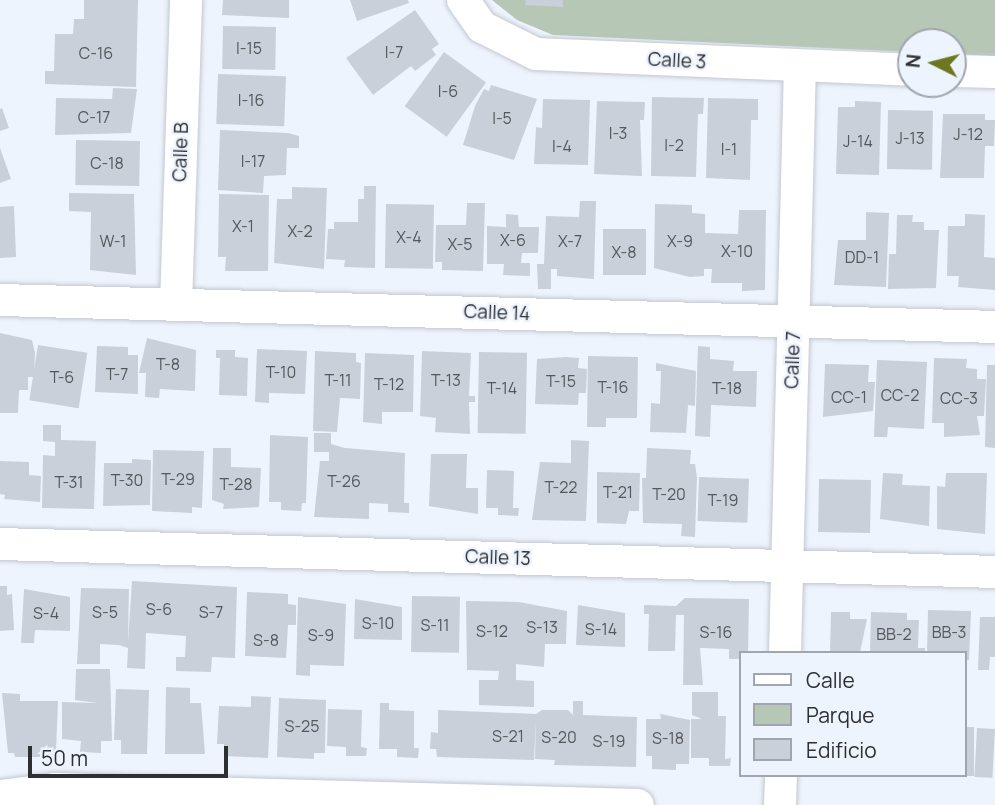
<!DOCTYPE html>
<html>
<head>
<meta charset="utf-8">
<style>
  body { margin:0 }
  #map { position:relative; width:995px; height:805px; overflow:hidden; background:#eef4fd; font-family:Manrope,sans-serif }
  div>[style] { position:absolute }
  .green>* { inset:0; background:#b6c7b5 }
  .building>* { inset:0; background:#cad0d9; transform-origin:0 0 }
  .roads { filter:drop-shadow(0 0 2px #c2c7d0) drop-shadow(0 0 2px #c2c7d0) }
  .minor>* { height:32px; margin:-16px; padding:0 16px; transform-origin:16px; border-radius:16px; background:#fff }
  span { translate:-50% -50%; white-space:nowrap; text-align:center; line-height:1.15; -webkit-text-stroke:5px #eef4fd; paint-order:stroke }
  .number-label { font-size:16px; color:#54575c }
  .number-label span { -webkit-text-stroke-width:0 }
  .street-label { font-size:19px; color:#2d2f33 }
  .legend { position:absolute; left:739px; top:651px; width:228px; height:126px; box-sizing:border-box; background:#eef4fd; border:2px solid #a1a5ac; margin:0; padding:9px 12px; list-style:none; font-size:21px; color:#2d2f33 }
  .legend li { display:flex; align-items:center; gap:14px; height:35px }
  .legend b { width:35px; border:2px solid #a1a5ac }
  .north { position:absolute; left:897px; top:28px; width:70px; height:70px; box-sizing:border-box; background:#eef4fd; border:2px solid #a1a5ac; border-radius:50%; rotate:276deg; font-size:19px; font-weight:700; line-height:28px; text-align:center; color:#2d2f33 }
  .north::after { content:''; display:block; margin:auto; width:24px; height:32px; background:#6d7722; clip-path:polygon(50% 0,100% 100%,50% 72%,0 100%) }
  .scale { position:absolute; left:28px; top:746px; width:200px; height:32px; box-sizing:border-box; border:4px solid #2d2f33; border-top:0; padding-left:9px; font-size:21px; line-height:24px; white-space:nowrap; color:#2d2f33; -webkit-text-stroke:5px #eef4fd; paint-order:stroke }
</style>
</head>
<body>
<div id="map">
  <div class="green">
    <i style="clip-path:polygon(492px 0,995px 0,995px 56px,953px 54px,953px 42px,911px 42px,911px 52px,553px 35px,517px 20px)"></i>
  </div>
  <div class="building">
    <i style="clip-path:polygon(84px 0,138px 0,136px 87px,45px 84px,45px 71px,54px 71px,55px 34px,73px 34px,74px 19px,84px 19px)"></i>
    <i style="clip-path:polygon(223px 0,289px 0,289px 18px,222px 15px)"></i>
    <i style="clip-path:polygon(350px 0,408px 0,409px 3px,357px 21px)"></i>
    <i style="clip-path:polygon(526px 0,563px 0,563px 7px,525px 5px)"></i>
    <i style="clip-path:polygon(415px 10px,439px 44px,432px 49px,436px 55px,415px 71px,411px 66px,373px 95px,346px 58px)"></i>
    <i style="left:223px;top:26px;width:53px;height:43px;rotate:1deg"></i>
    <i style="left:444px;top:52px;width:52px;height:67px;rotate:36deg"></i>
    <i style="left:218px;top:74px;width:68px;height:50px;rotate:2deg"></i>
    <i style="clip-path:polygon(491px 85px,537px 99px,514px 160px,463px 145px,475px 106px,484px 89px,489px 91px)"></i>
    <i style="clip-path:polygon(113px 88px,137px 89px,131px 133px,55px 135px,56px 98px,112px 99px)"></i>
    <i style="clip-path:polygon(652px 97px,704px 98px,703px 114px,698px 114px,696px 177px,651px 176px)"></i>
    <i style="clip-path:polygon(708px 98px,758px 99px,758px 120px,751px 120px,750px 180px,706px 178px)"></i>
    <i style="clip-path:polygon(543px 99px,590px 100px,588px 165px,534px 164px,536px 127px,542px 128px)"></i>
    <i style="clip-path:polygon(597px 101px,645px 102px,644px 120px,640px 120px,642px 176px,594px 174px)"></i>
    <i style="clip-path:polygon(855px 101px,881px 102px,879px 175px,836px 174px,838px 107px,855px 107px)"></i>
    <i style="clip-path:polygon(2px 108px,9px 128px,0 131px,0 109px)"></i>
    <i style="left:888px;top:110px;width:45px;height:59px;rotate:1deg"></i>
    <i style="clip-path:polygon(943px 114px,985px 114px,985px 120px,995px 120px,994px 146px,985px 146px,984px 178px,940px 178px)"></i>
    <i style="clip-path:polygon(220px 130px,288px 133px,299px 136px,299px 148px,287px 148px,286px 175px,264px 176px,263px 193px,218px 190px)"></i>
    <i style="left:76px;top:140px;width:64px;height:45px;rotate:1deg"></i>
    <i style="clip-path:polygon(0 148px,11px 179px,0 183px)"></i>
    <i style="clip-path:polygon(364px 186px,376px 186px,375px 268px,344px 267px,345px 260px,326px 259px,328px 229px,334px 229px,334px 222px,358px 222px,358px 199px,364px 199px)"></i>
    <i style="clip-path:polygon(292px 187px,327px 188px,324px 269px,274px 263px,277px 199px,292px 199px)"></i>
    <i style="clip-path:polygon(69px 193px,134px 194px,136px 275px,90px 270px,91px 212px,69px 211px)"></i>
    <i style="clip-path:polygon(219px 194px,269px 195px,268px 271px,225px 271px,226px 257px,218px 257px)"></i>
    <i style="clip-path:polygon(580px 201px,596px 201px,594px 279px,557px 276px,557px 269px,551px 269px,551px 289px,538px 289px,537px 264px,544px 264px,546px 216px,579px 217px)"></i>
    <i style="clip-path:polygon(467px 203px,485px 203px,483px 271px,442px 270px,442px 262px,435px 262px,436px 225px,466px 225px)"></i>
    <i style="left:386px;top:204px;width:48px;height:64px;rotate:1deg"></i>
    <i style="clip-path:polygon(655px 204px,692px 205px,692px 213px,705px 214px,705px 233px,738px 234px,739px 210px,766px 210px,765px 290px,742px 291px,742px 283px,711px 283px,712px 269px,704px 269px,704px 276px,690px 277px,654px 268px)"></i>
    <i style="clip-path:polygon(14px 206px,16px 257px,0 258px,0 207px)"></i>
    <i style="clip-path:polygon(866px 212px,889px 213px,886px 287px,834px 285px,838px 240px,866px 240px)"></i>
    <i style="clip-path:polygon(506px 214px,518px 215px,519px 227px,539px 227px,538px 253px,522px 253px,521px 263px,530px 263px,530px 276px,503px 275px,504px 264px,487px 264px,487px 226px,506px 227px)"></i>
    <i style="clip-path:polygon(965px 214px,985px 215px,984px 257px,995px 258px,995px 290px,958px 287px,959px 276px,947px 276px,948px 226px,965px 226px)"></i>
    <i style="clip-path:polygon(897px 215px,913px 215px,912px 222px,924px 222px,924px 230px,939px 230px,936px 288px,888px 289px,889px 254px,896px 254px)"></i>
    <i style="left:603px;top:229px;width:43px;height:46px"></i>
    <i style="clip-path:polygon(0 333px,32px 340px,35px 353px,34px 377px,28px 377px,28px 390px,19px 390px,18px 413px,0 413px)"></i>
    <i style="clip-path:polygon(147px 338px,196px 350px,195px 391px,160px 389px,159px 398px,145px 397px,146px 373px,139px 373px)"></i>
    <i style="left:38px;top:345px;width:50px;height:56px;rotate:9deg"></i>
    <i style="clip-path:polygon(97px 346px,128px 347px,128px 355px,138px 355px,138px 394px,95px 392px)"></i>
    <i style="clip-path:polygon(698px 346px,710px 347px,710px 359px,734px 361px,733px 371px,757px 371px,756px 407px,711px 405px,710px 437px,695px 436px)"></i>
    <i style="clip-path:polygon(257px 349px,307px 351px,305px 394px,269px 393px,269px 403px,255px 402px)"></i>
    <i style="clip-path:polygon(216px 350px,235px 350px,235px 357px,248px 358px,247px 396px,219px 395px,220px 358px,216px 358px)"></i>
    <i style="clip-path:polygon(315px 351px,356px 353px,356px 362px,361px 363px,360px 399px,340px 398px,337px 432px,313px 431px)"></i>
    <i style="clip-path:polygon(422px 351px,471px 353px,469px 396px,475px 396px,475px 402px,469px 402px,470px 434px,435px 432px,436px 418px,420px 416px)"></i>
    <i style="left:479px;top:352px;width:48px;height:81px;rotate:1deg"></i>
    <i style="clip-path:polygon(365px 353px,414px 355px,413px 412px,382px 412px,382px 424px,363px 422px)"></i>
    <i style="clip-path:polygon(588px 356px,638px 357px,637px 418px,606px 418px,606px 427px,587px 427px)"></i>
    <i style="clip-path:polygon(566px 357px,579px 358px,578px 368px,587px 369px,586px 393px,579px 393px,578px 405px,535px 404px,537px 359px)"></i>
    <i style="clip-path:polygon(934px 358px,967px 359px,966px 368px,977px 369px,977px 379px,986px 379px,984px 416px,977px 416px,980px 435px,944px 437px,944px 423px,932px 423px)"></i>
    <i style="clip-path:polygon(877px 360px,927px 362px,924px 429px,888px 427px,887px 437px,874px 437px)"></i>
    <i style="clip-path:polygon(656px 363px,696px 371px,695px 406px,688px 405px,686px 433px,650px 432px,651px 403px,660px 404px,661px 371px,656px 371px)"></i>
    <i style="clip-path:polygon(825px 364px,869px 365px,868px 382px,875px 382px,873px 411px,823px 417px)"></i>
    <i style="clip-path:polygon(987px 365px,995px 365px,995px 448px,985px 447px)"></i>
    <i style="clip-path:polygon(43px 425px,61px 425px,61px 440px,96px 441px,94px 509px,42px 508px,43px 455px,55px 456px,55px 442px,43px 441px)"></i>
    <i style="clip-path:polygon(314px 433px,331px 433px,331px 444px,345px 448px,405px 453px,404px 503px,409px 503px,409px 513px,388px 512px,388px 504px,369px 503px,369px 519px,314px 517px,320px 461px,329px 461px,329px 452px,314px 452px)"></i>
    <i style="clip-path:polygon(270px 435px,308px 437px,306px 503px,302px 503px,301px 511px,281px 510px,281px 502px,269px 502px)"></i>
    <i style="clip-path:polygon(571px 440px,589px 441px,586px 521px,532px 520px,540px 462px,571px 463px)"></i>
    <i style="clip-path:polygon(213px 448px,231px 448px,231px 467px,261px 468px,259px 507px,223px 509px,224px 504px,212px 500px)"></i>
    <i style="clip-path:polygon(647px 448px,691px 450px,690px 464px,695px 464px,697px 477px,695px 537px,681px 536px,682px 524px,643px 523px,642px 478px,646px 478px)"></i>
    <i style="clip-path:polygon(153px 450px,204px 451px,202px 508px,192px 507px,192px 513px,152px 511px)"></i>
    <i style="clip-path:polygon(431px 454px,467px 454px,466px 488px,478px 488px,478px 514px,429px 506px)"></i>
    <i style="clip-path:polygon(132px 459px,151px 460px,150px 505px,103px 506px,104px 463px,132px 463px)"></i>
    <i style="clip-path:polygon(0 461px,29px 462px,29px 475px,41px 476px,40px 502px,4px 499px,5px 495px,0 494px)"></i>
    <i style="clip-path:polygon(487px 470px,514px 471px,513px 508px,519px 508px,518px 516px,498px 515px,498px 508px,486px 508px)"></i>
    <i style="clip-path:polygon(597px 472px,640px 473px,639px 511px,629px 511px,626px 524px,597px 523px)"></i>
    <i style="clip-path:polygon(883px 473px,903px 474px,902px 485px,930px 486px,929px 526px,880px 519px)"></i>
    <i style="clip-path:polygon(946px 473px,987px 473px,985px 534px,937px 529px,937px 486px,945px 487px)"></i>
    <i style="left:699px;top:477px;width:50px;height:44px;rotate:2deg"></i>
    <i style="left:819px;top:479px;width:52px;height:53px;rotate:1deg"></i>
    <i style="clip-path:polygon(132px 581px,237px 587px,235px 658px,212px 657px,211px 672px,176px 671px,176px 657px,185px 657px,186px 636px,146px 633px,145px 669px,127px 668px,128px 648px,119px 645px,100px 644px,100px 664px,77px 664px,81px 588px,129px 589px,128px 642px)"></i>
    <i style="clip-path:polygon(0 586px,7px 586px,7px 595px,12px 594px,14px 630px,0 631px)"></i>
    <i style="clip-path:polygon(24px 589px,70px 597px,70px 631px,35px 630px,34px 643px,21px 643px)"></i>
    <i style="clip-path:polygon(247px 592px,288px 594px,288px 604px,296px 605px,296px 625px,288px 625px,286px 658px,245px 656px)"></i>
    <i style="left:412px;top:596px;width:48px;height:56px;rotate:1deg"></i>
    <i style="clip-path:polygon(298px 597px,346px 604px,344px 666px,310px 665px,310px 676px,296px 675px)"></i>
    <i style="clip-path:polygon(685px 598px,749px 599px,748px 653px,741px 653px,741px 659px,729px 659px,729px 649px,700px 648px,703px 685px,683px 685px,684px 615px,676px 615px,675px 651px,648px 651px,649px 614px,644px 614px,644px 605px,676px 606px)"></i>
    <i style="clip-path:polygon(355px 599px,402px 607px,402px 640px,354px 639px)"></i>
    <i style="clip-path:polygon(466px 601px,519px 602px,567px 611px,566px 644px,545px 644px,544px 667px,516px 664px,516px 680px,534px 681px,534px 707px,479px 705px,479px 680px,498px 680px,499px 671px,467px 670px)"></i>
    <i style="clip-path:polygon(578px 605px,625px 613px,625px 647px,576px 645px)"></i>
    <i style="clip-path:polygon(928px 610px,971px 611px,969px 660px,965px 660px,965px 653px,927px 653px)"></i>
    <i style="clip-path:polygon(831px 612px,850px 612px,850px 619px,867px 619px,860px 653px,830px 653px)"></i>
    <i style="clip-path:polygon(871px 612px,907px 613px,907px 620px,919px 620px,918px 648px,925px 648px,925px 653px,870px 653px)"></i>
    <i style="clip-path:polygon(980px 617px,995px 617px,995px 657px,990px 657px,989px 670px,978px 670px)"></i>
    <i style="clip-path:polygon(76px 669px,110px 669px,112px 741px,101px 741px,101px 753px,80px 752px,81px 741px,62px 739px,62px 702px,98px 703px,75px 700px)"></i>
    <i style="clip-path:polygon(166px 687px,190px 688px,190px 703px,201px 703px,205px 754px,165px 754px)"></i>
    <i style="clip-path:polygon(116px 689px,149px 690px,147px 754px,121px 754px,121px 740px,114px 740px)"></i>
    <i style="clip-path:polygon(692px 692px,718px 692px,718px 716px,726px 716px,725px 759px,731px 758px,730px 766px,709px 766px,709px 758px,691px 758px,691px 719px,702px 719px,692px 715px)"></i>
    <i style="clip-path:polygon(2px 693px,20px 694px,20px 701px,58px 701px,56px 752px,60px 757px,15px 757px,14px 753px,8px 753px)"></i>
    <i style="clip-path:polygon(251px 696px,271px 697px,268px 758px,224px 756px,224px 744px,217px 744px,219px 706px,251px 707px)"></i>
    <i style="clip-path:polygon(279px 698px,326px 700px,325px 753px,314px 753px,314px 759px,277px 757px)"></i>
    <i style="clip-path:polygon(573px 701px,583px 701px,583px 715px,637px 717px,636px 767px,554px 765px,555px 760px,535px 759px,536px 720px,534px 760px,437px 757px,436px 749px,430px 749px,431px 732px,438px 733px,438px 710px,536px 714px,542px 710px,568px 710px,573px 715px)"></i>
    <i style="clip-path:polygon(380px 703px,389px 703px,389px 710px,414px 711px,414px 748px,419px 748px,418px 758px,397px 757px,397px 749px,379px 749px)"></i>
    <i style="clip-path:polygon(328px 709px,362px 710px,361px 747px,367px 748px,366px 756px,346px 756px,346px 747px,327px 746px)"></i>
    <i style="clip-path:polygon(660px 714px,690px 720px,689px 764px,676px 764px,676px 770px,652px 769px,652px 756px,646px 756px,646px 719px,661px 719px)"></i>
    <i style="left:965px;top:727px;width:9px;height:49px"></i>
    <i style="left:977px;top:728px;width:18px;height:49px;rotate:3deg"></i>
  </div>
  <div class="roads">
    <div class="minor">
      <i style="left:463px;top:0;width:33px;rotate:55deg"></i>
      <i style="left:482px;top:27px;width:60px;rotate:26.6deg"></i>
      <i style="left:536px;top:54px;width:375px;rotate:2.4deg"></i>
      <i style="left:953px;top:71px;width:42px;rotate:1.4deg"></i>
      <i style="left:0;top:300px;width:995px;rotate:1.55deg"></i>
      <i style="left:176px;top:305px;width:305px;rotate:-88.1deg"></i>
      <i style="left:0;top:544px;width:995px;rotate:1.61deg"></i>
      <i style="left:785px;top:653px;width:587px;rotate:-88.54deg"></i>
      <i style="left:0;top:796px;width:55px;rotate:-7.3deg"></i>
      <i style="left:55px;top:789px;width:583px;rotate:1.57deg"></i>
      <i style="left:780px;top:805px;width:30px;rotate:-88deg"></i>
    </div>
  </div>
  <div class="number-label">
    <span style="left:249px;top:48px">I-15</span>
    <span style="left:394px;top:52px">I-7</span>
    <span style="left:96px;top:53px">C-16</span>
    <span style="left:448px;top:91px">I-6</span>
    <span style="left:251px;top:100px">I-16</span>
    <span style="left:94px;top:117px">C-17</span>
    <span style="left:502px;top:118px">I-5</span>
    <span style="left:618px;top:133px">I-3</span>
    <span style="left:968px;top:134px">J-12</span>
    <span style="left:910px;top:138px">J-13</span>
    <span style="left:858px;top:141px">J-14</span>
    <span style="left:674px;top:145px">I-2</span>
    <span style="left:562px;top:146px">I-4</span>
    <span style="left:729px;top:149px">I-1</span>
    <span style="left:253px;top:161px">I-17</span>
    <span style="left:107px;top:163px">C-18</span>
    <span style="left:243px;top:226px">X-1</span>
    <span style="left:300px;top:231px">X-2</span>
    <span style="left:409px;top:237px">X-4</span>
    <span style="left:513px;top:240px">X-6</span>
    <span style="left:113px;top:241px">W-1</span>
    <span style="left:570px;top:241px">X-7</span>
    <span style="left:680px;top:241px">X-9</span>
    <span style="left:460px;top:244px">X-5</span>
    <span style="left:737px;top:251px">X-10</span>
    <span style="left:624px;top:252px">X-8</span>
    <span style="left:862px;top:257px">DD-1</span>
    <span style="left:168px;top:364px">T-8</span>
    <span style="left:281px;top:372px">T-10</span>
    <span style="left:117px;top:374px">T-7</span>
    <span style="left:62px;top:377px">T-6</span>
    <span style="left:338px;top:380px">T-11</span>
    <span style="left:446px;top:380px">T-13</span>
    <span style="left:561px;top:381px">T-15</span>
    <span style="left:389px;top:384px">T-12</span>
    <span style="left:613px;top:387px">T-16</span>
    <span style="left:502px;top:388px">T-14</span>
    <span style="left:727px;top:388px">T-18</span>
    <span style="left:900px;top:395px">CC-2</span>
    <span style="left:849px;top:397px">CC-1</span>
    <span style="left:959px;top:398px">CC-3</span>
    <span style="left:178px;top:479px">T-29</span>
    <span style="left:127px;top:480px">T-30</span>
    <span style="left:344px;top:481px">T-26</span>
    <span style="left:69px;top:482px">T-31</span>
    <span style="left:236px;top:484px">T-28</span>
    <span style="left:561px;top:487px">T-22</span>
    <span style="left:618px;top:492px">T-21</span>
    <span style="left:669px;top:494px">T-20</span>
    <span style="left:723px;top:500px">T-19</span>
    <span style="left:159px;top:609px">S-6</span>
    <span style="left:105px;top:612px">S-5</span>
    <span style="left:211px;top:612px">S-7</span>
    <span style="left:46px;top:613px">S-4</span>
    <span style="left:378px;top:623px">S-10</span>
    <span style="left:435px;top:625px">S-11</span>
    <span style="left:542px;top:627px">S-13</span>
    <span style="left:601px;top:629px">S-14</span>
    <span style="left:492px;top:631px">S-12</span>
    <span style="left:716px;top:632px">S-16</span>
    <span style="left:949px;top:632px">BB-3</span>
    <span style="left:894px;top:634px">BB-2</span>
    <span style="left:321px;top:635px">S-9</span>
    <span style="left:266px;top:640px">S-8</span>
    <span style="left:302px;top:726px">S-25</span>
    <span style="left:508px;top:736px">S-21</span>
    <span style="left:559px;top:737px">S-20</span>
    <span style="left:668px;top:738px">S-18</span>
    <span style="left:609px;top:741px">S-19</span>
  </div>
  <div class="street-label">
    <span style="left:677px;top:61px;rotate:3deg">Calle 3</span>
    <span style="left:181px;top:152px;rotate:-88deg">Calle B</span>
    <span style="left:497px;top:313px;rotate:2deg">Calle 14</span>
    <span style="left:793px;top:360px;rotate:-88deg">Calle 7</span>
    <span style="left:498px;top:558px;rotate:2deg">Calle 13</span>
  </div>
  <ul class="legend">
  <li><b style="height:9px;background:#fff"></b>Calle</li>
  <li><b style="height:19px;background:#b6c7b5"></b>Parque</li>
  <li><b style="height:19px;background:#cad0d9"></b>Edificio</li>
  </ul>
  <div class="north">N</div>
  <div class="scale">50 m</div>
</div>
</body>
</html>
